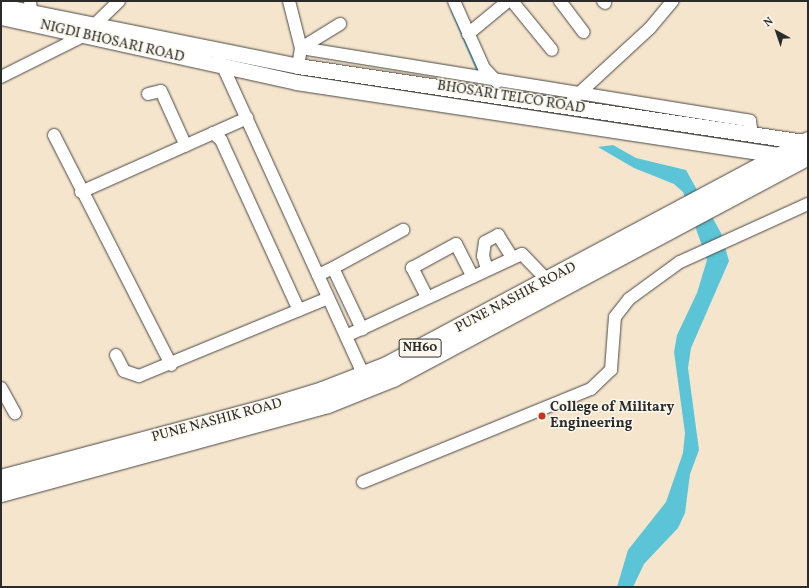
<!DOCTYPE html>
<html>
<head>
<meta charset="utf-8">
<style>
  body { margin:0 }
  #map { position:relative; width:809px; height:588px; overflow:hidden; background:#f5e5cd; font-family:Vollkorn,serif }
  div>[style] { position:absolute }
  .water>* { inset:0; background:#5bc5d7 }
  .stream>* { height:2.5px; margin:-1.25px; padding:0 1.25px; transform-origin:1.25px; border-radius:1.25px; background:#5bc5d7 }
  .roads { filter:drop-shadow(0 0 1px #494743) drop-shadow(0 0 1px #494743) }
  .minor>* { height:12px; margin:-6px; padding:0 6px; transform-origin:6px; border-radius:6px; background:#fff }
  .major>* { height:15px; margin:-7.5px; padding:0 7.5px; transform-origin:7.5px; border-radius:7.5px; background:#fff }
  .highway>* { height:18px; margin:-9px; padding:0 9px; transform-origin:9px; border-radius:9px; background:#fff }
  .dots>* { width:11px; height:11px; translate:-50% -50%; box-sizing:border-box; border:2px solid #fbf7ec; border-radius:50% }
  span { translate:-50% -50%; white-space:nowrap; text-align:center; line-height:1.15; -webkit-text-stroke:3px #fbf7ec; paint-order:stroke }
  .shield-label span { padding:1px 3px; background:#fbf7ec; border:1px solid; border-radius:3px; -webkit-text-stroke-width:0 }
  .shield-label { font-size:13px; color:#2b2b2b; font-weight:700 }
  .street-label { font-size:14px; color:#2b2b2b }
  .poi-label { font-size:14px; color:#2b2b2b; font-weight:700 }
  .left { translate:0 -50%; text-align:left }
  .frame { position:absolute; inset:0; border:2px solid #2b2b2b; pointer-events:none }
  .north { position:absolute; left:757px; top:12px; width:40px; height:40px; -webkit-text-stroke:3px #fbf7ec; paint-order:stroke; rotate:320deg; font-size:11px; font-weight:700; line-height:16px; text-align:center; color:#2b2b2b }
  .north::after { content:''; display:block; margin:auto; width:14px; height:18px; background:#2b2b2b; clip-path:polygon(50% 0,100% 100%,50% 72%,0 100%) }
</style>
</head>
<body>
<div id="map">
  <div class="water">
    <i style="clip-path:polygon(613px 145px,636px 158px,686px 170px,721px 233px,729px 261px,691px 348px,688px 368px,699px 450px,690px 474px,685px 513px,678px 528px,644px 564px,633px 587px,617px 587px,628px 550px,666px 502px,683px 453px,685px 433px,674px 352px,677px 335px,697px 293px,707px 260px,683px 192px,674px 184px,634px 168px,598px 147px)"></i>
  </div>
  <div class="stream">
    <i style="left:452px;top:10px;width:63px;rotate:66.7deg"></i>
  </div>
  <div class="roads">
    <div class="minor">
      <i style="left:30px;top:1px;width:10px;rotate:84deg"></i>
      <i style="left:289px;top:1px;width:49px;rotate:75.7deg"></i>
      <i style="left:301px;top:48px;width:18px;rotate:99deg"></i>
      <i style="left:454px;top:1px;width:73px;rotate:65.9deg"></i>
      <i style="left:484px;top:68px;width:19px;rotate:47deg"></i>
      <i style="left:512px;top:1px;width:63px;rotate:50.8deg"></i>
      <i style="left:560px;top:1px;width:39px;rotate:53deg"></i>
      <i style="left:603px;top:1px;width:3px;rotate:45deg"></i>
      <i style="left:468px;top:34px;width:52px;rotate:-39.5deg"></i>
      <i style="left:301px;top:48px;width:455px;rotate:9.2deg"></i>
      <i style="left:750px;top:121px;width:14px;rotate:82deg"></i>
      <i style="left:301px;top:48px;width:46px;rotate:-31.6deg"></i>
      <i style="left:220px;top:60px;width:354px;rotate:65.5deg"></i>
      <i style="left:1px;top:77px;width:92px;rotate:-26.6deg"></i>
      <i style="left:83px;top:36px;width:50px;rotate:-44.2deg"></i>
      <i style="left:148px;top:94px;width:13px;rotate:-13deg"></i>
      <i style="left:161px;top:91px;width:60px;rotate:65.6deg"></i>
      <i style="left:573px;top:99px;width:105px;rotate:-42.7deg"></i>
      <i style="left:650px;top:28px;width:35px;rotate:-50deg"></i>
      <i style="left:213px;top:133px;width:11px;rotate:41deg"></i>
      <i style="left:221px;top:140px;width:187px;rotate:65.4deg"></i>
      <i style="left:54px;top:135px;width:258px;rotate:63deg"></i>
      <i style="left:81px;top:192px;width:182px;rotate:-24deg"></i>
      <i style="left:333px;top:268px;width:80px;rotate:-28.5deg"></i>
      <i style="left:487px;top:269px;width:14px;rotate:-107deg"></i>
      <i style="left:483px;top:256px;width:14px;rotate:-82deg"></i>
      <i style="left:485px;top:242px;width:15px;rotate:-28deg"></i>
      <i style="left:498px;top:235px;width:26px;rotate:58deg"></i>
      <i style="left:318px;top:275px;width:17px;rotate:-25deg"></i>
      <i style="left:333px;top:268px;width:68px;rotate:64.6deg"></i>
      <i style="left:427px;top:297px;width:33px;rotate:-117deg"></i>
      <i style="left:412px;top:268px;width:50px;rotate:-28.6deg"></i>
      <i style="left:456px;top:244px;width:37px;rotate:63deg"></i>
      <i style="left:346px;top:336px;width:194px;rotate:-25deg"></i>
      <i style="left:522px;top:254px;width:37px;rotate:46deg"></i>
      <i style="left:116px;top:355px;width:18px;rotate:63deg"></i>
      <i style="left:124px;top:371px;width:16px;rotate:18deg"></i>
      <i style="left:139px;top:376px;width:204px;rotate:-22.4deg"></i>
      <i style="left:1px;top:388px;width:29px;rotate:61deg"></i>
      <i style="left:363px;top:482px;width:246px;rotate:-22.2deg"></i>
      <i style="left:591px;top:389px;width:28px;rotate:-44deg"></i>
      <i style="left:611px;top:370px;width:53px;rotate:-85.7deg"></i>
      <i style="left:615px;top:317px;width:23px;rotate:-52deg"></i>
      <i style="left:629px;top:299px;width:63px;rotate:-36deg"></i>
      <i style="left:680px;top:262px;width:141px;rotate:-24.4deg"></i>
    </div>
    <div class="major">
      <i style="left:1px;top:6px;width:303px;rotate:11.4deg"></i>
      <i style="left:298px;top:66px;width:512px;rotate:8.54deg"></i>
      <i style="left:1px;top:17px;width:302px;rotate:12.4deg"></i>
      <i style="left:296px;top:82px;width:490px;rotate:8.6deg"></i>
    </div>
    <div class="highway">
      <i style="left:1px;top:479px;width:275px;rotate:-14.9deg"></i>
      <i style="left:267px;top:408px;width:59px;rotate:-16.9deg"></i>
      <i style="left:323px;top:391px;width:69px;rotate:-21.3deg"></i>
      <i style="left:387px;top:366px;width:477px;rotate:-28.1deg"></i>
      <i style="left:1px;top:493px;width:339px;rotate:-15.2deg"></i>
      <i style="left:328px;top:404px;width:70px;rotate:-21.8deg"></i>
      <i style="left:393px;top:378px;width:471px;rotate:-28.1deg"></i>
    </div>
  </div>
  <div class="dots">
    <i style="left:542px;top:416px;background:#c8321e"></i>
  </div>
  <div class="shield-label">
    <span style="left:420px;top:348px">NH60</span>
  </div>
  <div class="street-label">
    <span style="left:112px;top:42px;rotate:13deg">NIGDI BHOSARI ROAD</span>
    <span style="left:511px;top:98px;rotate:9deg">BHOSARI TELCO ROAD</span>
    <span style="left:516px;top:298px;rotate:-28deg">PUNE NASHIK ROAD</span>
    <span style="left:217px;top:421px;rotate:-15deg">PUNE NASHIK ROAD</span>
  </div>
  <div class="poi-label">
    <span class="left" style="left:550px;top:416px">College of Military<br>Engineering</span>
  </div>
  <div class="frame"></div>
  <div class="north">N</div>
</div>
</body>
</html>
